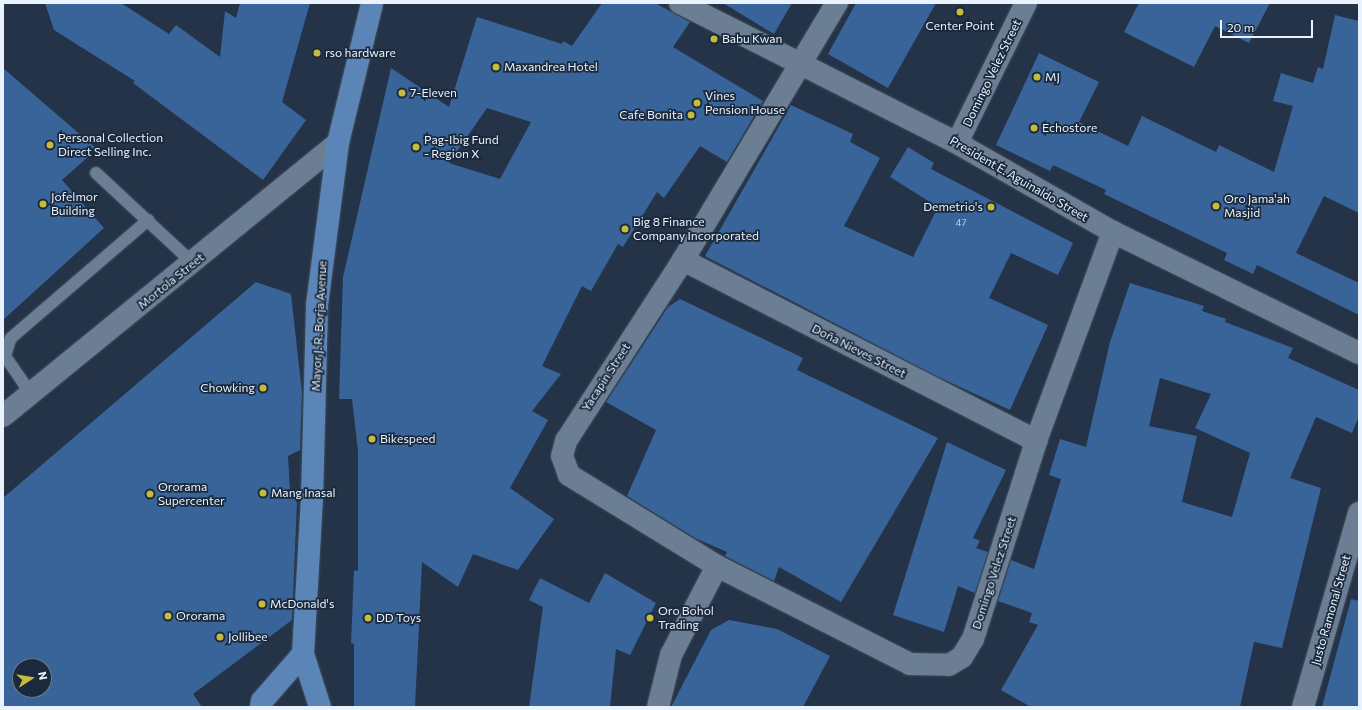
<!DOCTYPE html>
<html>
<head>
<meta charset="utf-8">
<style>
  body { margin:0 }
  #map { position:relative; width:1362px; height:710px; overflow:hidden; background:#243347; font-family:Commissioner,sans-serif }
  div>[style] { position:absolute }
  .building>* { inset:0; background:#39649a }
  .roads { filter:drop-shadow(0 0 1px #414f5f) drop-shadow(0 0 1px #414f5f) }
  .service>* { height:12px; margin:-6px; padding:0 6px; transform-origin:6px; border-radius:6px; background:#6c7e94 }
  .minor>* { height:22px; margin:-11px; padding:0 11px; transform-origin:11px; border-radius:11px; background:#6c7e94 }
  .tertiary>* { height:22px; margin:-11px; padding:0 11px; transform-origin:11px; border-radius:11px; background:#6c7e94 }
  .primary>* { height:22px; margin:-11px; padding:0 11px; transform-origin:11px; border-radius:11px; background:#5c85b7 }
  .dots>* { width:11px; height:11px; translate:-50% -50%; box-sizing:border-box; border:2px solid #1a293c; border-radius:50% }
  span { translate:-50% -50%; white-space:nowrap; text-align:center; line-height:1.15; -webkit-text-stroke:3.5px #1a293c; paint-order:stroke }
  .number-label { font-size:10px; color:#becee4 }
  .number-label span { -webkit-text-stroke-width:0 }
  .poi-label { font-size:12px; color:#eaf2fd }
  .left { translate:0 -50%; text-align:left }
  .right { translate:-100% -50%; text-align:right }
  .street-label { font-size:12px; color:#eaf2fd }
  .frame { position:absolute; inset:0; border:4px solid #eaf2fd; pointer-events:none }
  .north { position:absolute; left:12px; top:658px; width:40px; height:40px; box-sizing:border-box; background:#1a293c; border:1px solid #6d7989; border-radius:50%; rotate:78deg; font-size:11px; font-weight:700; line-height:16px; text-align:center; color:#eaf2fd }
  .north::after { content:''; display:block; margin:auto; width:14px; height:18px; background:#c6bc3c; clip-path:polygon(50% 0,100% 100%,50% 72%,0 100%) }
  .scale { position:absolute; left:1220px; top:20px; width:93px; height:18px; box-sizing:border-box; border:2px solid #eaf2fd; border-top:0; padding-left:5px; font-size:12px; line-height:14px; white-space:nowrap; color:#eaf2fd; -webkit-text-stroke:3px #1a293c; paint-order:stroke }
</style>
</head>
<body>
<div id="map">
  <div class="building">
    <i style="clip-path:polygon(45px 3px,121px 3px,169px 34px,176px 25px,220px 57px,225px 11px,236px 18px,240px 3px,310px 3px,282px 102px,306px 120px,263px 180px,133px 83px,135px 81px,54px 30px)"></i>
    <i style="clip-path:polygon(evenodd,602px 3px,655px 3px,690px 22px,673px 47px,763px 101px,727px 162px,700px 146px,664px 198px,657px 192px,623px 247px,618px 244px,591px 291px,582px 286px,542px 366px,561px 374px,532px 411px,548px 420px,510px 488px,554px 519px,518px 570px,473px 554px,458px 587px,422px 562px,415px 707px,354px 707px,354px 644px,351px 643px,354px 570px,358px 571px,358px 451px,352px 399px,339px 399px,343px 277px,391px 68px,449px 107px,477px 17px,562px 44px,563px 41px,572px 46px,602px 3px,487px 108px,531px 122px,500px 179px,449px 163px,487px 108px)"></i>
    <i style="clip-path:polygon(723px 3px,792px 3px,774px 34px)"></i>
    <i style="clip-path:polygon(856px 3px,936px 3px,888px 88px,828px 54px)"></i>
    <i style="clip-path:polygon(1139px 3px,1270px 3px,1249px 43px,1215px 26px,1194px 67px,1124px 32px)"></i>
    <i style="clip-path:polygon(1335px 15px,1359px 21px,1359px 213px,1324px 196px,1296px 253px,1359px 283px,1359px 315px,1257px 265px,1253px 274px,1224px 260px,1227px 253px,1104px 194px,1106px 190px,1053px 165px,1050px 171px,996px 145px,1039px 53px,1099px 82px,1079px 122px,1128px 146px,1142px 116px,1216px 152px,1219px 145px,1274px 172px,1293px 106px,1273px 101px,1281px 73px,1313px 83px,1318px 67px,1323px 69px)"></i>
    <i style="clip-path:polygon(3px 68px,97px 149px,62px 180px,104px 228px,3px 320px)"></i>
    <i style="clip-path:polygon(791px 105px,853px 134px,850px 142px,880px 158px,844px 226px,913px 257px,938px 207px,890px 177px,908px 147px,934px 163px,931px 169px,1073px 243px,1058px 275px,1011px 253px,989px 298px,1048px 325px,1010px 410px,936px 376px,705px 256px)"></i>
    <i style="clip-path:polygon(evenodd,256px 282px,291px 294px,302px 393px,300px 450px,288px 456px,290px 490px,297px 503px,292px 620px,193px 694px,202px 707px,3px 707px,3px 498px,256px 282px,20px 666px,44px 666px,44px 690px,20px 690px,20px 666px)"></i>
    <i style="clip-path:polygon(evenodd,1130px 283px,1204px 306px,1202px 311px,1226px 319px,1225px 322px,1293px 348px,1288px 358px,1359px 390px,1359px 416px,1352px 433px,1316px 417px,1290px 478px,1321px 488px,1282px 648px,1254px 642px,1240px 707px,1031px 707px,1001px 690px,1038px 625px,1029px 622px,1032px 613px,998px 601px,1011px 560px,1034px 569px,1061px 479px,1049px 475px,1060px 439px,1086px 447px,1110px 342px,1130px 283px,1160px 378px,1211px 394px,1195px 428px,1250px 453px,1232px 517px,1182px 502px,1197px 436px,1149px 426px,1160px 378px)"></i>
    <i style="clip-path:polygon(680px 299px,803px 358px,797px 370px,938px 438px,841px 602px,779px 567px,774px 581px,725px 556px,727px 552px,695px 538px,627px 496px,656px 430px,606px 402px,668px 307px)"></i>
    <i style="clip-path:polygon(947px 442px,1006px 470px,973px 538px,980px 541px,976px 548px,988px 552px,975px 593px,958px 586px,944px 632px,893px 615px)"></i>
    <i style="clip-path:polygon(605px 573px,656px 603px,630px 655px,616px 649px,610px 707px,529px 707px,543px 607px,529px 600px,540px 578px,589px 603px)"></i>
    <i style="clip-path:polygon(1351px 599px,1359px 601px,1359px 707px,1322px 707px)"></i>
    <i style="clip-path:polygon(729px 620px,777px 629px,830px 656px,803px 707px,671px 707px,711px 630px)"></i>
  </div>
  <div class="roads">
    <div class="service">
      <i style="left:96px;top:173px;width:132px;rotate:42.9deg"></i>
      <i style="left:31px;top:394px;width:46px;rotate:-124.4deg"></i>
      <i style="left:5px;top:356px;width:19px;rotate:-72deg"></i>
      <i style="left:11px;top:338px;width:181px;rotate:-40.7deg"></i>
    </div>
    <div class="minor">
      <i style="left:680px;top:3px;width:310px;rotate:26.8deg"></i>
      <i style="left:957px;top:143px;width:180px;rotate:29.7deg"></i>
      <i style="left:1113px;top:232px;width:274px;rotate:26.2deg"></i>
      <i style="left:957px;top:143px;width:156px;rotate:-63.8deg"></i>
      <i style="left:683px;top:260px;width:397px;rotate:27.1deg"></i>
      <i style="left:3px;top:416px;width:432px;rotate:-39.2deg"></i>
      <i style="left:717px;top:566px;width:216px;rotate:26.9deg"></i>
      <i style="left:910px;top:664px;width:39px;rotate:1deg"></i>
      <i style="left:949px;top:665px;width:15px;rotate:-32deg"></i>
      <i style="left:962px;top:657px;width:21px;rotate:-59deg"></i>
      <i style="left:973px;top:639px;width:208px;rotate:-72.3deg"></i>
      <i style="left:1036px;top:441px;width:223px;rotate:-69.8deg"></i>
      <i style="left:1303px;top:707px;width:202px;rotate:-73.9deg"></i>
    </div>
    <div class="tertiary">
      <i style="left:658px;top:707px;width:54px;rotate:-76deg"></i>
      <i style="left:671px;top:655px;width:100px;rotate:-62.7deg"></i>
      <i style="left:717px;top:566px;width:174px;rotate:-148.4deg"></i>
      <i style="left:569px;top:475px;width:20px;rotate:-110deg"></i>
      <i style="left:562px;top:456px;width:16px;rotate:-75deg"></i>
      <i style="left:566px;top:441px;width:216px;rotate:-57.1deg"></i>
      <i style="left:683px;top:260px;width:300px;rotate:-59.1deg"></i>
    </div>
    <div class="primary">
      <i style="left:261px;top:707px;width:6px;rotate:-81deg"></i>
      <i style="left:262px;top:701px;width:62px;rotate:-48.9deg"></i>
      <i style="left:320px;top:707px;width:56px;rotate:-107.8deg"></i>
      <i style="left:303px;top:654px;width:155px;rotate:-86.7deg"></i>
      <i style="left:312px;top:499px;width:194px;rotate:-88.5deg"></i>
      <i style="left:317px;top:305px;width:163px;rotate:-82.6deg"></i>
      <i style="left:338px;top:143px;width:144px;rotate:-76.3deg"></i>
    </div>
  </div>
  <div class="dots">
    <i style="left:960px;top:12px;background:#c6bc3c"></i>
    <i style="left:714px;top:39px;background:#c6bc3c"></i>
    <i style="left:317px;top:53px;background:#c6bc3c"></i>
    <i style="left:496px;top:67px;background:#c6bc3c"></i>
    <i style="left:1037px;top:77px;background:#c6bc3c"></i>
    <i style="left:402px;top:93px;background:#c6bc3c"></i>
    <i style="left:697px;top:103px;background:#c6bc3c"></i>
    <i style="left:691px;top:115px;background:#c6bc3c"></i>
    <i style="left:1034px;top:128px;background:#c6bc3c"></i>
    <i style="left:50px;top:145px;background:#c6bc3c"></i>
    <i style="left:416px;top:147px;background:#c6bc3c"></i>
    <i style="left:43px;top:204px;background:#c6bc3c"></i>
    <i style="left:1216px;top:206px;background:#c6bc3c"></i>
    <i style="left:991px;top:207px;background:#c6bc3c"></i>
    <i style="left:625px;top:229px;background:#c6bc3c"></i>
    <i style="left:263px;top:388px;background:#c6bc3c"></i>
    <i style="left:372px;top:439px;background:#c6bc3c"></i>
    <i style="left:263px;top:493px;background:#c6bc3c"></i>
    <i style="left:150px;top:494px;background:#c6bc3c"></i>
    <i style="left:262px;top:604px;background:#c6bc3c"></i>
    <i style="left:168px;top:616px;background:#c6bc3c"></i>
    <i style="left:368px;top:618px;background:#c6bc3c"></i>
    <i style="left:650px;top:618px;background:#c6bc3c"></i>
    <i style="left:220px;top:637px;background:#c6bc3c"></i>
  </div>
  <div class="number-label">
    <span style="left:961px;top:223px">47</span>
  </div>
  <div class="poi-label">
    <span style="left:960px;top:26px">Center Point</span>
    <span class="left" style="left:722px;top:39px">Babu Kwan</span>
    <span class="left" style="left:325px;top:53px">rso hardware</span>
    <span class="left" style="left:504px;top:67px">Maxandrea Hotel</span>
    <span class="left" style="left:1045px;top:77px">MJ</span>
    <span class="left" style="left:410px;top:93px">7-Eleven</span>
    <span class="left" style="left:705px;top:103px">Vines<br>Pension House</span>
    <span class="right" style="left:683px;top:115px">Cafe Bonita</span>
    <span class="left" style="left:1042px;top:128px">Echostore</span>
    <span class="left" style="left:58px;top:145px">Personal Collection<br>Direct Selling Inc.</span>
    <span class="left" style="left:424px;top:147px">Pag-Ibig Fund<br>- Region X</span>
    <span class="left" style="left:51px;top:204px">Jofelmor<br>Building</span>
    <span class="left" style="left:1224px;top:206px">Oro Jama'ah<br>Masjid</span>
    <span class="right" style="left:983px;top:207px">Demetrio's</span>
    <span class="left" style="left:633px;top:229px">Big 8 Finance<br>Company Incorporated</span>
    <span class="right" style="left:255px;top:388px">Chowking</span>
    <span class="left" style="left:380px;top:439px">Bikespeed</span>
    <span class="left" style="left:158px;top:494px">Ororama<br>Supercenter</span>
    <span class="left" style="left:271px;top:493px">Mang Inasal</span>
    <span class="left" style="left:270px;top:604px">McDonald's</span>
    <span class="left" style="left:658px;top:618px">Oro Bohol<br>Trading</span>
    <span class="left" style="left:176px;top:616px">Ororama</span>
    <span class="left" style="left:376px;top:618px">DD Toys</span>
    <span class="left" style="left:228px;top:637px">Jollibee</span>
  </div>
  <div class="street-label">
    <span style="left:992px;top:73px;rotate:-64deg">Domingo Velez Street</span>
    <span style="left:1019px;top:179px;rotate:30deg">President E. Aguinaldo Street</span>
    <span style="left:171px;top:281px;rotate:-39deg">Mortola Street</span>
    <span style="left:319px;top:326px;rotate:-87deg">Mayor J. R. Borja Avenue</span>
    <span style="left:859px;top:351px;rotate:27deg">Doña Nieves Street</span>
    <span style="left:606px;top:377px;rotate:-57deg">Yacapin Street</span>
    <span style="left:994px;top:573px;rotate:-72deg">Domingo Velez Street</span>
    <span style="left:1331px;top:610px;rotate:-74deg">Justo Ramonal Street</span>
  </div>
  <div class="frame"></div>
  <div class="north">N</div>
  <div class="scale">20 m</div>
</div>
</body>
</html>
